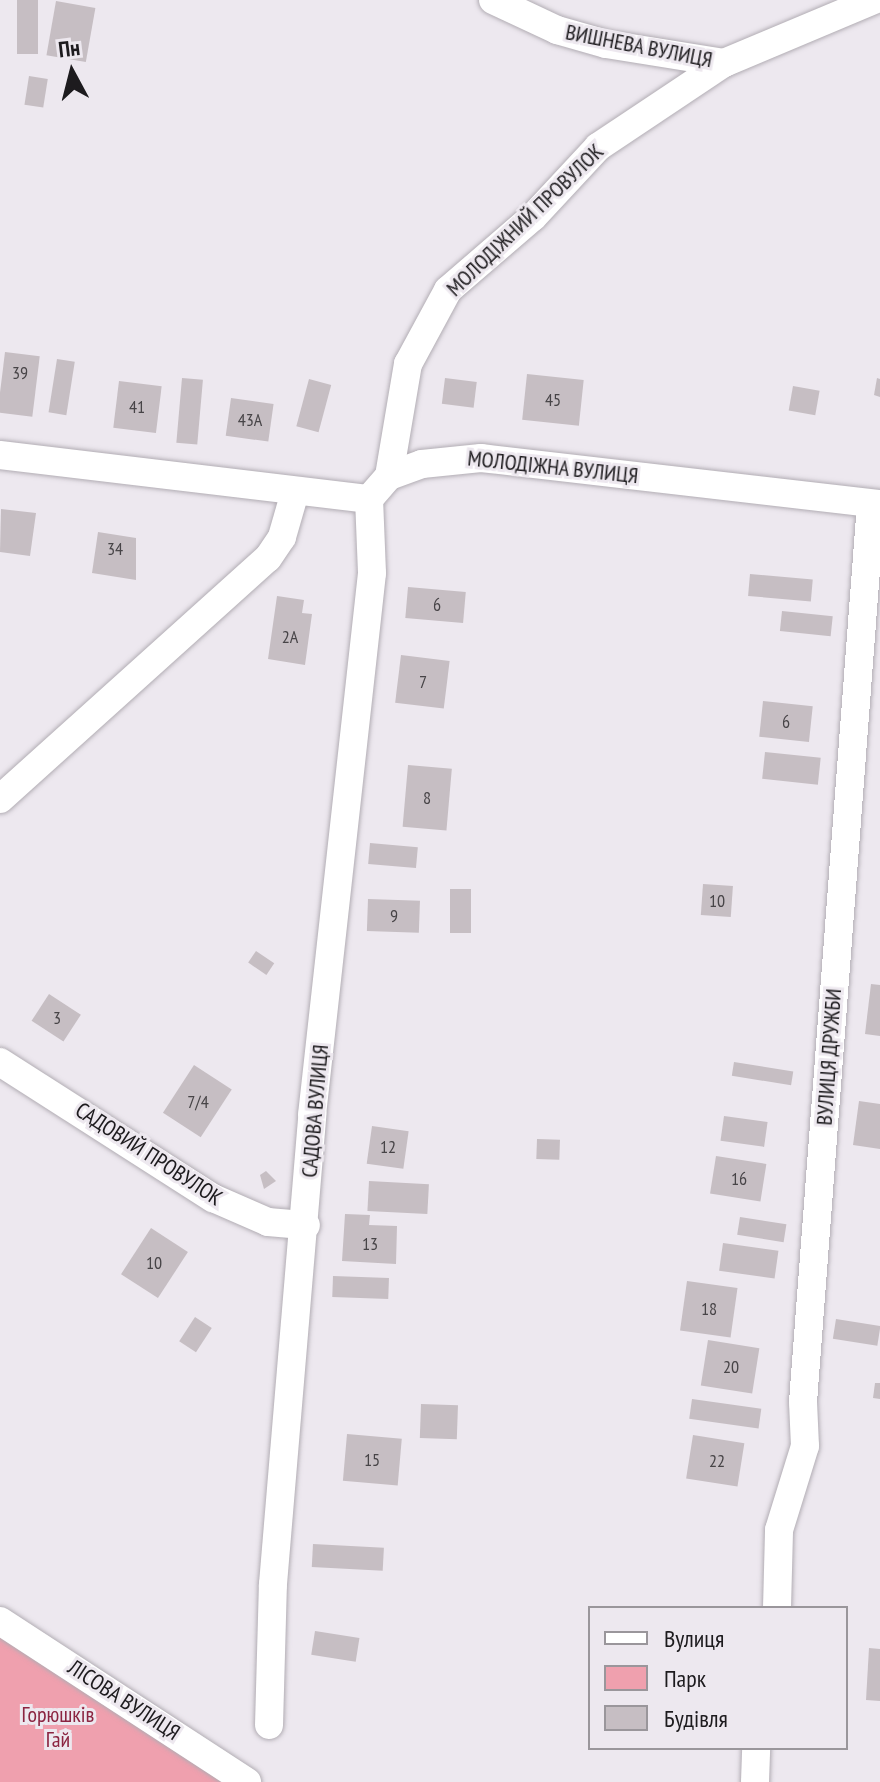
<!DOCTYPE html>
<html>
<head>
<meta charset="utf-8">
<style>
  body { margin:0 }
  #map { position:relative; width:880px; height:1782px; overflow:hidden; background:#ede8ef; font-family:"PT Sans Narrow",sans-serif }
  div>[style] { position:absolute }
  .green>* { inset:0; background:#efa0ae }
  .building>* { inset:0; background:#c6bec3; transform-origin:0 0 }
  .roads { filter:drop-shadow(0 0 2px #b2adb4) drop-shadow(0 0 2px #b2adb4) }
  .street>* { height:28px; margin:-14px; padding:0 14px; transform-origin:14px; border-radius:14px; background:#fff }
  span { translate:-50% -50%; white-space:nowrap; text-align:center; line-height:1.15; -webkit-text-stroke:6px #ede8ef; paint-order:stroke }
  .number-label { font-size:18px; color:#474447 }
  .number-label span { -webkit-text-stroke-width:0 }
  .street-label { font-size:22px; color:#1d1b1e }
  .park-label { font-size:22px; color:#8b2441 }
  .legend { position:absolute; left:588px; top:1606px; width:260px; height:144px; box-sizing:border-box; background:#ede8ef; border:2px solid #9a969b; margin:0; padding:10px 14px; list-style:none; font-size:24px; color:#1d1b1e }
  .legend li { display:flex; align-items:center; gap:16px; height:40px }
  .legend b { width:40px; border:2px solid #9a969b }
  .north { position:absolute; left:32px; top:32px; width:80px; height:80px; -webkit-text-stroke:6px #ede8ef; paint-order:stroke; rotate:353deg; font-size:22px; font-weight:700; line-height:32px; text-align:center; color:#1d1b1e }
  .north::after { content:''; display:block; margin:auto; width:28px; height:36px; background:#1d1b1e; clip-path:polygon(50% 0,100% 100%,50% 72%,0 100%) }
</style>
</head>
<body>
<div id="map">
  <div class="green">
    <i style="clip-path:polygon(0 1625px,242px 1782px,0 1782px)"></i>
  </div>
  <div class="building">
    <i style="left:17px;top:0;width:21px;height:54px"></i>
    <i style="left:56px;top:1px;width:40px;height:55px;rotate:10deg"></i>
    <i style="left:29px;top:76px;width:19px;height:29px;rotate:9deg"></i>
    <i style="left:5px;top:352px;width:35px;height:61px;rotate:7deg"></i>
    <i style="left:57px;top:359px;width:18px;height:54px;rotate:9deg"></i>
    <i style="left:527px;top:374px;width:57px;height:46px;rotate:6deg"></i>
    <i style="left:182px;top:378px;width:21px;height:65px;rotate:5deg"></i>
    <i style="left:445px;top:378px;width:32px;height:26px;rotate:7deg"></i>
    <i style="clip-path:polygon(877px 378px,880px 379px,880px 397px,874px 395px)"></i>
    <i style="left:309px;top:379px;width:23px;height:49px;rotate:15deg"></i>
    <i style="left:119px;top:381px;width:43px;height:47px;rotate:7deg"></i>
    <i style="left:793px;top:386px;width:27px;height:25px;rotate:10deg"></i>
    <i style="left:231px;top:398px;width:43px;height:38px;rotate:8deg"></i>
    <i style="clip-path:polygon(1px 509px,36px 513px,30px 556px,0 552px)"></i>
    <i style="clip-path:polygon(98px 532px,136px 538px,136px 580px,92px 573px)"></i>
    <i style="left:750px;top:574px;width:63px;height:22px;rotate:5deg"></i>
    <i style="left:408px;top:587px;width:58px;height:31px;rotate:5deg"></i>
    <i style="clip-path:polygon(277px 596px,304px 600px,302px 613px,312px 614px,305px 665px,268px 659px)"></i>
    <i style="left:782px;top:611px;width:51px;height:20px;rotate:6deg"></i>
    <i style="left:401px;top:655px;width:49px;height:48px;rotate:7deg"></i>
    <i style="left:763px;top:701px;width:50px;height:36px;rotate:6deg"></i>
    <i style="left:765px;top:752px;width:56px;height:27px;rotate:6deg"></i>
    <i style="left:408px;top:765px;width:44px;height:62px;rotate:5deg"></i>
    <i style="left:370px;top:843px;width:48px;height:21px;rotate:5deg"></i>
    <i style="left:703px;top:884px;width:30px;height:31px;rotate:4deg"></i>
    <i style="left:450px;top:889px;width:21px;height:44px"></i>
    <i style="left:368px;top:899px;width:52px;height:32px;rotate:2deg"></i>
    <i style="left:256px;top:951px;width:22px;height:14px;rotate:34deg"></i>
    <i style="clip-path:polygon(871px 984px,880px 985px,880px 1036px,865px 1034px)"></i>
    <i style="left:49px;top:994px;width:38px;height:32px;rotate:33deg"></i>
    <i style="left:734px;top:1062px;width:60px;height:14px;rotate:9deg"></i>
    <i style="left:194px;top:1065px;width:45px;height:57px;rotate:33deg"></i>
    <i style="clip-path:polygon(859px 1101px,880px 1104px,880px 1149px,853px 1145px)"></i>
    <i style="left:724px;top:1116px;width:44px;height:25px;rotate:8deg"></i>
    <i style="left:372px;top:1126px;width:37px;height:38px;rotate:8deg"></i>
    <i style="left:537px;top:1139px;width:23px;height:20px;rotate:2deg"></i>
    <i style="left:716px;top:1156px;width:51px;height:38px;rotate:9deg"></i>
    <i style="clip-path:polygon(266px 1171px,276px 1181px,264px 1189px,260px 1175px)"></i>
    <i style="left:369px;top:1181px;width:60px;height:30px;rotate:3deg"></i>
    <i style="clip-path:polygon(345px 1214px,370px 1215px,369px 1225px,397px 1226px,396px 1264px,342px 1261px)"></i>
    <i style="left:740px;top:1217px;width:47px;height:18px;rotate:9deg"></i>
    <i style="left:151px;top:1228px;width:44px;height:55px;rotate:33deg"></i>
    <i style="left:723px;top:1243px;width:56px;height:28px;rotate:8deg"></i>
    <i style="left:333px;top:1276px;width:56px;height:21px;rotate:2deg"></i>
    <i style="left:687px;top:1281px;width:51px;height:50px;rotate:8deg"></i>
    <i style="left:195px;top:1317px;width:20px;height:29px;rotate:33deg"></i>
    <i style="left:836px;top:1319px;width:45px;height:20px;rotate:9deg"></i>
    <i style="left:708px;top:1340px;width:52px;height:46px;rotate:9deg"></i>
    <i style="clip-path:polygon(875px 1383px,880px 1383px,880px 1399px,873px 1398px)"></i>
    <i style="left:692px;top:1399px;width:70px;height:20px;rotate:8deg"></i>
    <i style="left:421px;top:1404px;width:37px;height:34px;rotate:2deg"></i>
    <i style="left:347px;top:1434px;width:55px;height:47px;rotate:5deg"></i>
    <i style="left:693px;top:1435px;width:52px;height:44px;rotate:9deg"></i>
    <i style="left:313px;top:1544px;width:71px;height:23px;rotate:3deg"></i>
    <i style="left:315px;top:1631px;width:45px;height:24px;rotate:9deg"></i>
    <i style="clip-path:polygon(869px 1648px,880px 1649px,880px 1701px,866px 1700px)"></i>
  </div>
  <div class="roads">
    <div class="street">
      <i style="left:493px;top:0;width:71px;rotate:25.1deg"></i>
      <i style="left:557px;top:30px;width:51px;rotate:15.9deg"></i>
      <i style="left:606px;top:44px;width:120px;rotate:9.1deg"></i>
      <i style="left:724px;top:63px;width:163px;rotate:-22.8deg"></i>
      <i style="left:0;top:455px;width:372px;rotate:6.8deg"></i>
      <i style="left:369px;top:499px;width:30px;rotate:-49deg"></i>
      <i style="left:389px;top:476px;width:35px;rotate:-20deg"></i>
      <i style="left:422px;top:464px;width:59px;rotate:-5.8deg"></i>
      <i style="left:481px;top:458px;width:402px;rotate:6.6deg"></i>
      <i style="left:389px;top:476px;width:114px;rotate:-80.4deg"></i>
      <i style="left:408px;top:364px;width:84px;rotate:-61.6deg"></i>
      <i style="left:448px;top:290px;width:112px;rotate:-40.7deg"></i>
      <i style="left:533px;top:217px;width:96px;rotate:-47.1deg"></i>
      <i style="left:598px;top:147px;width:151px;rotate:-33.7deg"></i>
      <i style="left:0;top:799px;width:360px;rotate:-42deg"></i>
      <i style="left:268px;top:558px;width:25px;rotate:-56deg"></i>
      <i style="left:282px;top:537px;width:47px;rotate:-73.9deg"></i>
      <i style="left:0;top:1062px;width:253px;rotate:32.6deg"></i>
      <i style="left:213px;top:1198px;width:60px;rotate:23.6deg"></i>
      <i style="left:268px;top:1222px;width:38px;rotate:5deg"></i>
      <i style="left:777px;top:1608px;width:78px;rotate:-88.5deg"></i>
      <i style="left:779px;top:1530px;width:88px;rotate:-72.8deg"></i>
      <i style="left:805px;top:1446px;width:44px;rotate:-92.6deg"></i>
      <i style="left:803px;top:1402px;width:901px;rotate:-85.67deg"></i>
      <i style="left:0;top:1621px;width:295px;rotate:33.1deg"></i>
      <i style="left:269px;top:1725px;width:141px;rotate:-88.4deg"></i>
      <i style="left:273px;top:1584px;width:471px;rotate:-85.2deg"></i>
      <i style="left:312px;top:1115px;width:545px;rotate:-83.68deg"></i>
      <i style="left:372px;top:573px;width:74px;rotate:-92.3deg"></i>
      <i style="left:755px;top:1782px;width:34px;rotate:-88deg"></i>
    </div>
  </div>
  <div class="number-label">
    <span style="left:20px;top:373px">39</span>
    <span style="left:553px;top:400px">45</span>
    <span style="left:137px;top:407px">41</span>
    <span style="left:250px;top:420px">43А</span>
    <span style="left:115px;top:549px">34</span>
    <span style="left:437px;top:605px">6</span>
    <span style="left:290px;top:637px">2А</span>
    <span style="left:423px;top:682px">7</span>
    <span style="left:786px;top:722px">6</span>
    <span style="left:427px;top:798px">8</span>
    <span style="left:717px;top:901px">10</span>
    <span style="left:394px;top:916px">9</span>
    <span style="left:57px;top:1018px">3</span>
    <span style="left:198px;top:1102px">7/4</span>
    <span style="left:388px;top:1147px">12</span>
    <span style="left:739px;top:1179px">16</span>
    <span style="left:370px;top:1244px">13</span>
    <span style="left:154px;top:1263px">10</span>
    <span style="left:709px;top:1309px">18</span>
    <span style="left:731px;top:1367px">20</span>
    <span style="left:372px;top:1460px">15</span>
    <span style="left:717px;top:1461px">22</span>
  </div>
  <div class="street-label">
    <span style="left:639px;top:46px;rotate:11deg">ВИШНЕВА ВУЛИЦЯ</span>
    <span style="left:525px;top:220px;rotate:-44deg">МОЛОДІЖНИЙ ПРОВУЛОК</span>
    <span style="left:553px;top:467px;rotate:6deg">МОЛОДІЖНА ВУЛИЦЯ</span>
    <span style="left:829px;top:1057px;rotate:-86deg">ВУЛИЦЯ ДРУЖБИ</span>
    <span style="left:315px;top:1111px;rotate:-85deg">САДОВА ВУЛИЦЯ</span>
    <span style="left:149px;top:1154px;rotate:33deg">САДОВИЙ ПРОВУЛОК</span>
    <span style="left:124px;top:1700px;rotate:33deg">ЛІСОВА ВУЛИЦЯ</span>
  </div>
  <div class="park-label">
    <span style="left:58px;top:1727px">Горюшків<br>Гай</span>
  </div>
  <ul class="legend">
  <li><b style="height:10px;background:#fff"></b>Вулиця</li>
  <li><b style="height:22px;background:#efa0ae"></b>Парк</li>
  <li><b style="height:22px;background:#c6bec3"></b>Будівля</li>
  </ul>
  <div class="north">Пн</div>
</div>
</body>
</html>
